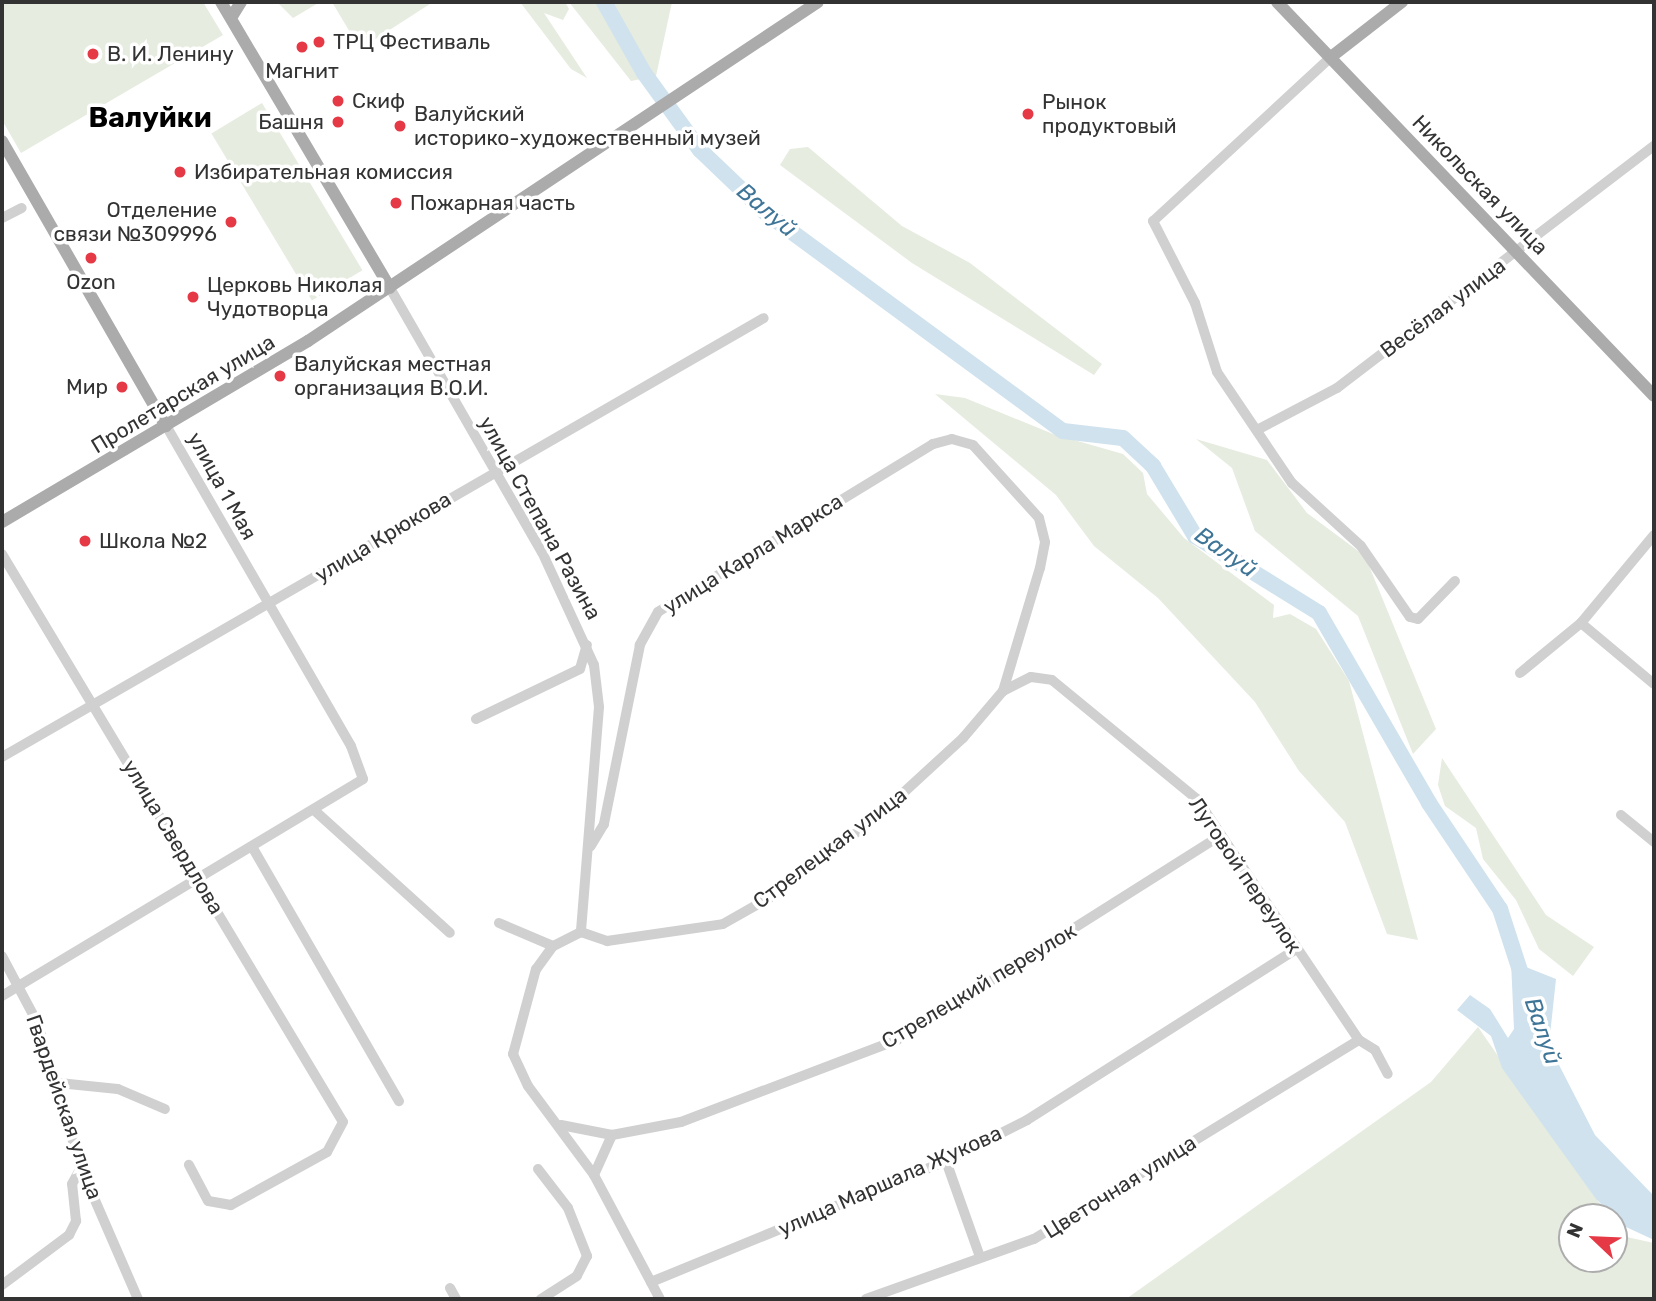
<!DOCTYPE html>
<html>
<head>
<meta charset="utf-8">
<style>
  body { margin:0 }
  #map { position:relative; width:1656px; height:1301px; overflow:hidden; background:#fff; font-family:Rubik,sans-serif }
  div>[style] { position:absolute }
  .green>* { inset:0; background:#e6ecdf; transform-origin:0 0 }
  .water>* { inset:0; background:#cfe2ee }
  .river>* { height:16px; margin:-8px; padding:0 8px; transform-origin:8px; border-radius:8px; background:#cfe2ee }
  .minor>* { height:10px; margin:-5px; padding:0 5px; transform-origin:5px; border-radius:5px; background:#d0d0d0 }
  .major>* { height:12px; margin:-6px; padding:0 6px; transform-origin:6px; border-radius:6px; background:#ababab }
  .dots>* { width:19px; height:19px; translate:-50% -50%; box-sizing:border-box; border:4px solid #fff; border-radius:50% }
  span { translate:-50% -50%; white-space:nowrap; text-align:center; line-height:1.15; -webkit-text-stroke:7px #fff; paint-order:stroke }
  .poi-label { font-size:21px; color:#333 }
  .left { translate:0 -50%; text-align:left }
  .right { translate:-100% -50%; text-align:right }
  .street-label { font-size:21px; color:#333 }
  .water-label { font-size:23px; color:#3f7597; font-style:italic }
  .district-label { font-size:28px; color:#000; font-weight:700 }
  .frame { position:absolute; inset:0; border:4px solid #333; pointer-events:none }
  .north { position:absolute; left:1558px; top:1203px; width:70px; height:70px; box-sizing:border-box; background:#fff; border:2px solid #adadad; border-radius:50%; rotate:293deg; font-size:19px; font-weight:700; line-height:28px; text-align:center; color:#333 }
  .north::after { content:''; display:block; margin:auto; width:24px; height:32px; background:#e63946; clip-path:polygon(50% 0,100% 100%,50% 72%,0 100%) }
</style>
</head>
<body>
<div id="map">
  <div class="green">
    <i style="clip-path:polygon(2px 2px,203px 2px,223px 35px,21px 153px,2px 120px)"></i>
    <i style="clip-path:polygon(277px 2px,320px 2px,293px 18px)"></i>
    <i style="clip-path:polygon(332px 2px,433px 2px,360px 49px)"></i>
    <i style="clip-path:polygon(520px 2px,565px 2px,569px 9px,563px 20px,544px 13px,587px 78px,571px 69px)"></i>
    <i style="clip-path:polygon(569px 2px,672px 2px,656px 76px,631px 81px)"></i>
    <i style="left:262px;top:103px;width:195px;height:59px;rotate:59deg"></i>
    <i style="clip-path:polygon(808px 147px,902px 226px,970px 263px,1102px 364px,1094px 375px,912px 263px,780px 165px,790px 149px)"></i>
    <i style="clip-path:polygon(935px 394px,965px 398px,1053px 434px,1123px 454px,1143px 473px,1147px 494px,1184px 538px,1274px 605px,1273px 618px,1290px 614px,1316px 629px,1349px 681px,1418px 940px,1387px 934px,1345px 822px,1299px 771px,1255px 702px,1158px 598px,1094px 546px,1056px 495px)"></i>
    <i style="clip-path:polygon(1196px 439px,1267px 460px,1307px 513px,1365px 556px,1436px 729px,1413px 754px,1358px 616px,1255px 531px,1232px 468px)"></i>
    <i style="clip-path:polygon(1442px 758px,1546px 915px,1594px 947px,1573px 976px,1539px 949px,1516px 900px,1483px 859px,1476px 828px,1445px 806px,1438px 785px)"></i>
    <i style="clip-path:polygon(1478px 1027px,1609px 1217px,1572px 1217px,1572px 1259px,1614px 1259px,1614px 1224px,1622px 1236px,1654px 1243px,1654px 1299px,1126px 1299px,1431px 1082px)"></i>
  </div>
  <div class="water">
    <i style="clip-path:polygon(1511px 961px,1556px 979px,1550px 1035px,1559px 1065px,1595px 1135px,1654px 1196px,1654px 1240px,1624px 1226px,1596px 1199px,1502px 1068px,1491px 1036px,1457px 1010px,1470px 995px,1490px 1009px,1508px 1038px,1514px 1029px)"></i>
  </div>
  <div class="river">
    <i style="left:604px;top:2px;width:81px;rotate:60.6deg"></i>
    <i style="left:644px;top:73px;width:95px;rotate:54deg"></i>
    <i style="left:700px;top:150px;width:91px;rotate:43.7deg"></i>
    <i style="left:766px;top:213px;width:368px;rotate:36.3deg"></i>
    <i style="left:1063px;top:431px;width:60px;rotate:6.7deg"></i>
    <i style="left:1123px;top:438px;width:41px;rotate:43deg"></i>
    <i style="left:1153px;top:466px;width:82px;rotate:59deg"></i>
    <i style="left:1195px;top:536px;width:146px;rotate:31.8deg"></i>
    <i style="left:1319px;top:613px;width:220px;rotate:59.9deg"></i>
    <i style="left:1429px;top:803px;width:128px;rotate:56.2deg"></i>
    <i style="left:1500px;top:909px;width:78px;rotate:72deg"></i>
  </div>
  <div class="minor">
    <i style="left:1331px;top:57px;width:242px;rotate:137.3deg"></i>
    <i style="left:1153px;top:221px;width:92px;rotate:62.9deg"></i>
    <i style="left:1195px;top:303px;width:72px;rotate:72.3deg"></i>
    <i style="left:1217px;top:372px;width:134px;rotate:56deg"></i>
    <i style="left:1292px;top:483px;width:93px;rotate:42.4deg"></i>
    <i style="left:1361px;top:546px;width:86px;rotate:55.4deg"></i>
    <i style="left:1410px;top:617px;width:8px;rotate:14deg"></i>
    <i style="left:1418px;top:619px;width:53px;rotate:-45.8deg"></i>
    <i style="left:2px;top:218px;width:22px;rotate:-27deg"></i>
    <i style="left:390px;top:288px;width:305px;rotate:60.1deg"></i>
    <i style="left:542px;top:552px;width:124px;rotate:65.3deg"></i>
    <i style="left:594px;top:665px;width:42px;rotate:83.2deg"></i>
    <i style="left:599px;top:707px;width:226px;rotate:94.6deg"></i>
    <i style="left:581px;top:932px;width:31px;rotate:153deg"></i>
    <i style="left:553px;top:946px;width:29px;rotate:126deg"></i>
    <i style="left:536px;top:969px;width:88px;rotate:105.1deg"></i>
    <i style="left:513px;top:1054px;width:35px;rotate:65deg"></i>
    <i style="left:528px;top:1086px;width:111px;rotate:53.4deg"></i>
    <i style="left:594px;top:1175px;width:140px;rotate:62deg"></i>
    <i style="left:1257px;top:430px;width:90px;rotate:-27.7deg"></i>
    <i style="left:1337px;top:388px;width:399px;rotate:-37.4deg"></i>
    <i style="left:2px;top:554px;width:662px;rotate:59.02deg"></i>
    <i style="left:343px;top:1122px;width:34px;rotate:118deg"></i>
    <i style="left:327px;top:1152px;width:110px;rotate:151.1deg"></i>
    <i style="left:231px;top:1205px;width:23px;rotate:-170deg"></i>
    <i style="left:208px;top:1201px;width:41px;rotate:-117.8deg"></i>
    <i style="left:1581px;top:623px;width:95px;rotate:39.9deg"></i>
    <i style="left:1520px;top:673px;width:79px;rotate:-39.3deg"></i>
    <i style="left:1581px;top:623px;width:114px;rotate:-50.3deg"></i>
    <i style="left:1003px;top:691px;width:31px;rotate:-27deg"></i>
    <i style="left:1031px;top:677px;width:21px;rotate:8deg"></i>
    <i style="left:1052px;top:680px;width:188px;rotate:39.4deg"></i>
    <i style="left:1197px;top:799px;width:290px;rotate:56.1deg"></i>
    <i style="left:1359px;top:1040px;width:19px;rotate:32deg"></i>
    <i style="left:1375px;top:1050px;width:27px;rotate:62deg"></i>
    <i style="left:476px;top:719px;width:115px;rotate:-25.7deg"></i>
    <i style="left:580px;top:669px;width:25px;rotate:-74deg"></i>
    <i style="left:2px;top:757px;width:879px;rotate:-29.95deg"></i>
    <i style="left:314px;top:810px;width:183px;rotate:42.1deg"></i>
    <i style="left:1621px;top:815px;width:43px;rotate:39.3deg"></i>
    <i style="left:254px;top:850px;width:290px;rotate:60deg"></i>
    <i style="left:499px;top:923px;width:59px;rotate:23.1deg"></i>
    <i style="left:581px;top:932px;width:28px;rotate:19deg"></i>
    <i style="left:607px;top:941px;width:117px;rotate:-8.3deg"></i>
    <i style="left:723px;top:924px;width:53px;rotate:-29.5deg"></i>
    <i style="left:769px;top:898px;width:135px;rotate:-36.9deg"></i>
    <i style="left:877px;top:817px;width:117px;rotate:-42.6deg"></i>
    <i style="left:963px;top:738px;width:62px;rotate:-49.6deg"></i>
    <i style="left:1003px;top:691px;width:128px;rotate:-73.3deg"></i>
    <i style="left:1040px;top:568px;width:26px;rotate:-79deg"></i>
    <i style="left:1045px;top:542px;width:25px;rotate:-104deg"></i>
    <i style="left:1039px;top:518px;width:98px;rotate:-132.1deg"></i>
    <i style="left:973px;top:445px;width:22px;rotate:-164deg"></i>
    <i style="left:952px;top:439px;width:20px;rotate:165deg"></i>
    <i style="left:933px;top:444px;width:322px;rotate:148.6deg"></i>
    <i style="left:658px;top:612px;width:38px;rotate:119deg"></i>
    <i style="left:640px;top:645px;width:183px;rotate:101.4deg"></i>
    <i style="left:604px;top:824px;width:26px;rotate:121deg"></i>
    <i style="left:2px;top:956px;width:75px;rotate:62.1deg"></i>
    <i style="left:37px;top:1022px;width:152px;rotate:73.2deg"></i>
    <i style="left:81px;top:1168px;width:143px;rotate:66.5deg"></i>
    <i style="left:2px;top:996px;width:421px;rotate:-31deg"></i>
    <i style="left:363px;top:779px;width:35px;rotate:-110deg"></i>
    <i style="left:351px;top:746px;width:370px;rotate:-120deg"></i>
    <i style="left:59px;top:1083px;width:59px;rotate:5.8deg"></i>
    <i style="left:118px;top:1089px;width:51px;rotate:23.1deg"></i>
    <i style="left:561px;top:1125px;width:52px;rotate:11.1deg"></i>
    <i style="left:612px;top:1135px;width:70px;rotate:-10.7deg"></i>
    <i style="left:681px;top:1122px;width:231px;rotate:-20.8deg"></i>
    <i style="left:897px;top:1040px;width:382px;rotate:-32.3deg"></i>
    <i style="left:946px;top:1161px;width:102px;rotate:70.5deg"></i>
    <i style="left:538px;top:1169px;width:49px;rotate:52.4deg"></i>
    <i style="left:568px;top:1208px;width:52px;rotate:68.4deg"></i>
    <i style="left:587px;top:1256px;width:22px;rotate:117deg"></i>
    <i style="left:577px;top:1276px;width:43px;rotate:147.4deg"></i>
    <i style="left:594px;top:1175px;width:44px;rotate:-65.8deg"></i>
    <i style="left:651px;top:1282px;width:319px;rotate:-22.3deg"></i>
    <i style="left:946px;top:1161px;width:91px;rotate:-26.8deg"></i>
    <i style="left:1027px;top:1120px;width:319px;rotate:-32.4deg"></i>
    <i style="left:2px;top:1285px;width:84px;rotate:-36.7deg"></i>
    <i style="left:69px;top:1235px;width:16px;rotate:-63deg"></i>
    <i style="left:76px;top:1221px;width:37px;rotate:-96deg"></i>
    <i style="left:72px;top:1184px;width:18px;rotate:-61deg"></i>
    <i style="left:450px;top:1288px;width:13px;rotate:61deg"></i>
    <i style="left:866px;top:1299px;width:178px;rotate:-19.7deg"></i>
    <i style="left:1034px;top:1239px;width:381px;rotate:-31.5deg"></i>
  </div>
  <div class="major">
    <i style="left:221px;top:2px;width:332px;rotate:59.4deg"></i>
    <i style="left:1277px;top:2px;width:545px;rotate:46.26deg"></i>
    <i style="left:231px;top:18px;width:19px;rotate:-58deg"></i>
    <i style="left:1331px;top:57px;width:90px;rotate:-37.8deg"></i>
    <i style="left:2px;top:141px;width:329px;rotate:60.1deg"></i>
    <i style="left:2px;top:522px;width:356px;rotate:-30.6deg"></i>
    <i style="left:308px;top:341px;width:612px;rotate:-33.61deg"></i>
  </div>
  <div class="dots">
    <i style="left:319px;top:42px;background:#e63946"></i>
    <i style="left:302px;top:47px;background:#e63946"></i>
    <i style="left:93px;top:54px;background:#e63946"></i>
    <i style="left:338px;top:101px;background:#e63946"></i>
    <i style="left:1028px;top:114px;background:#e63946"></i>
    <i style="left:338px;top:122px;background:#e63946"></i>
    <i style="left:400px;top:126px;background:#e63946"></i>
    <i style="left:180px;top:172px;background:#e63946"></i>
    <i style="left:396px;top:203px;background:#e63946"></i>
    <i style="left:231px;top:222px;background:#e63946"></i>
    <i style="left:91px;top:258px;background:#e63946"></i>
    <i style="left:193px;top:297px;background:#e63946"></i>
    <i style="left:280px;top:376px;background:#e63946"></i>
    <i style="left:122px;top:387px;background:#e63946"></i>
    <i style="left:85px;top:541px;background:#e63946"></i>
  </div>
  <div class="poi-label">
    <span class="left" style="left:333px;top:42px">ТРЦ Фестиваль</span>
    <span class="left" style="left:107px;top:54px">В. И. Ленину</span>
    <span style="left:302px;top:71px">Магнит</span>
    <span class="left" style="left:352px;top:101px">Скиф</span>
    <span class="left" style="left:1042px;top:114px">Рынок<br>продуктовый</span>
    <span class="left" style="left:414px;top:126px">Валуйский<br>историко-художественный музей</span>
    <span class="right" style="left:324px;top:122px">Башня</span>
    <span class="left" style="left:194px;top:172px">Избирательная комиссия</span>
    <span class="left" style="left:410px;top:203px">Пожарная часть</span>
    <span class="right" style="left:217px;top:222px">Отделение<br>связи №309996</span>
    <span style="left:91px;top:282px">Ozon</span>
    <span class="left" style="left:207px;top:297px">Церковь Николая<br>Чудотворца</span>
    <span class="left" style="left:294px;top:376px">Валуйская местная<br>организация В.О.И.</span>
    <span class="right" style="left:108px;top:387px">Мир</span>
    <span class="left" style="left:99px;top:541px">Школа №2</span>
  </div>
  <div class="street-label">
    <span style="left:1480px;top:185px;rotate:46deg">Никольская улица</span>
    <span style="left:1443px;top:308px;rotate:-37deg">Весёлая улица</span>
    <span style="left:183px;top:394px;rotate:-31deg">Пролетарская улица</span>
    <span style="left:222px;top:486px;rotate:61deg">улица 1 Мая</span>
    <span style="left:540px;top:518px;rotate:61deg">улица Степана Разина</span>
    <span style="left:383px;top:537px;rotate:-31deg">улица Крюкова</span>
    <span style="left:753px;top:554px;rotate:-32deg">улица Карла Маркса</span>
    <span style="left:173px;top:837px;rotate:59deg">улица Свердлова</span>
    <span style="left:830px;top:848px;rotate:-37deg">Стрелецкая улица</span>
    <span style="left:1245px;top:875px;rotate:56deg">Луговой переулок</span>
    <span style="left:979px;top:986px;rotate:-31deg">Стрелецкий переулок</span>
    <span style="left:64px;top:1107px;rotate:71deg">Гвардейская улица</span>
    <span style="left:890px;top:1181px;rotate:-24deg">улица Маршала Жукова</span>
    <span style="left:1120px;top:1187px;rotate:-32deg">Цветочная улица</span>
  </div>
  <div class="water-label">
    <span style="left:767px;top:210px;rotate:40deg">Валуй</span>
    <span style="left:1226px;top:552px;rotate:35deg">Валуй</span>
    <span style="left:1543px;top:1031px;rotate:71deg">Валуй</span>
  </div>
  <div class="district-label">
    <span style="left:150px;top:118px">Валуйки</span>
  </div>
  <div class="frame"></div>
  <div class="north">N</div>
</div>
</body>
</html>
